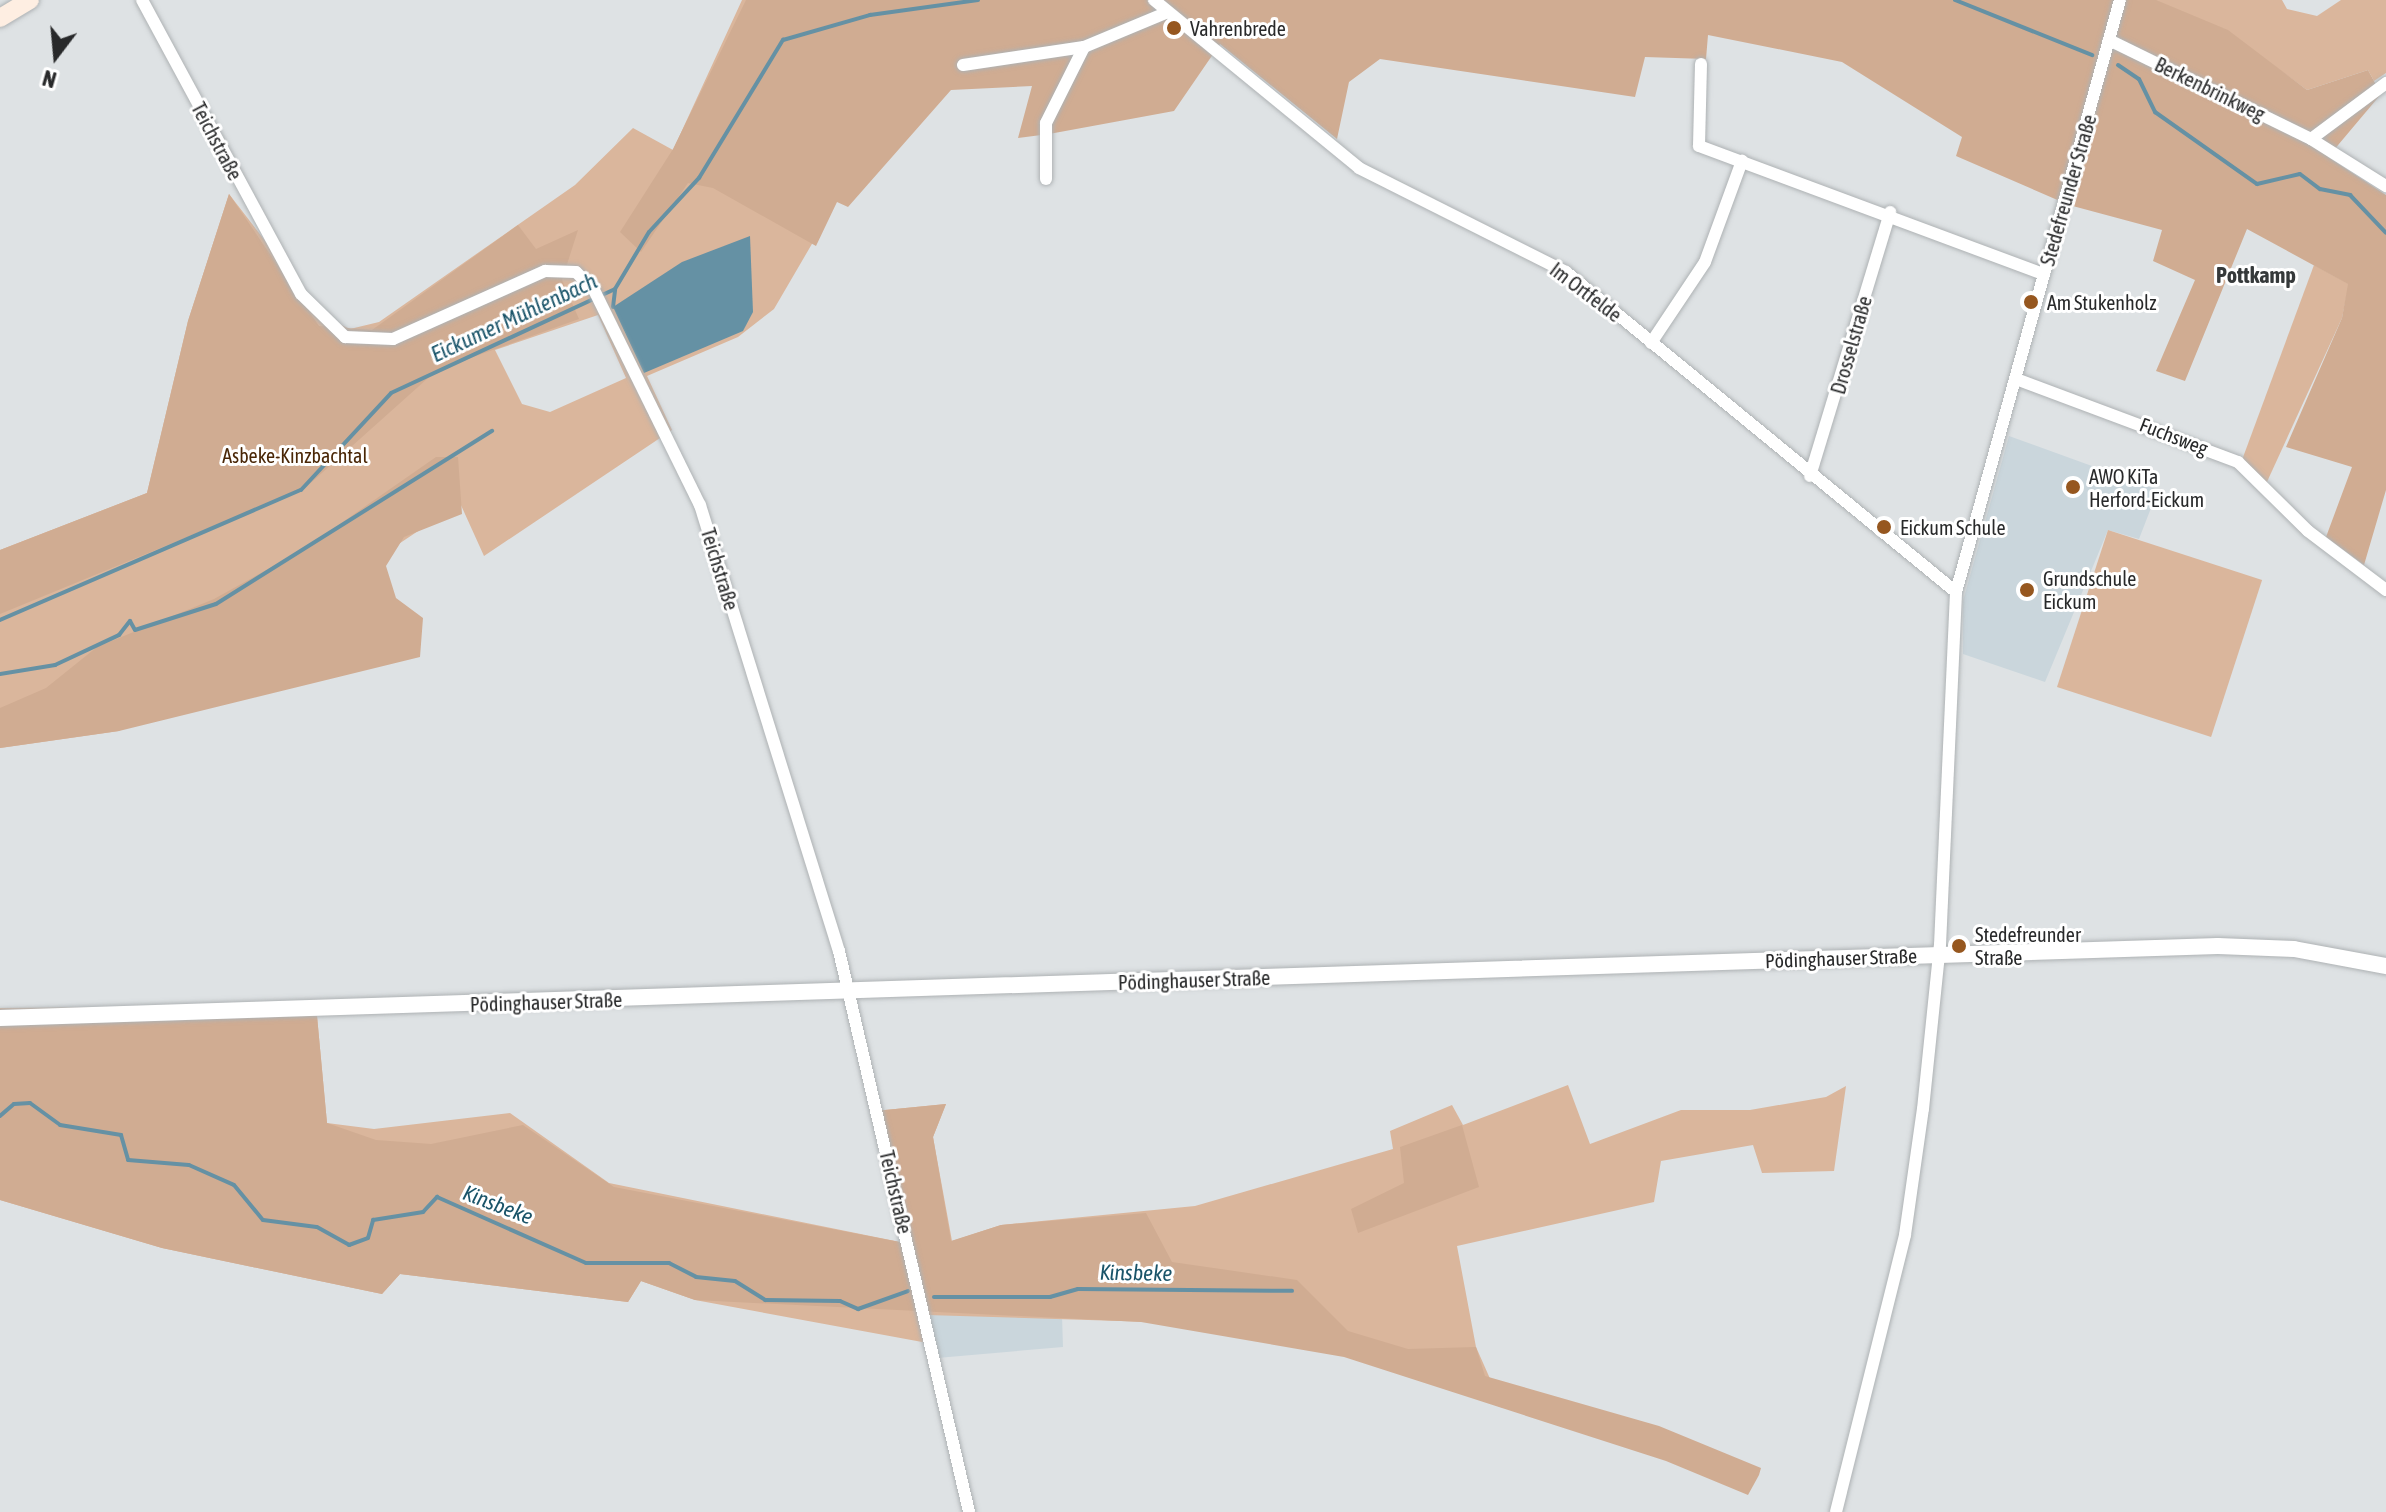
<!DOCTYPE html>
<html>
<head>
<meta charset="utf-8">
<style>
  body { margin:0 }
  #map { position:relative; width:2386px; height:1512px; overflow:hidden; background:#dee2e4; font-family:"Asap Condensed",sans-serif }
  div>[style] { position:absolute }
  .built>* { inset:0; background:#cad6dc }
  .green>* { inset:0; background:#dab69c; transform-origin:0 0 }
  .forest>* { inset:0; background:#d0ac92 }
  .water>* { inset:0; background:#6591a4 }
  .stream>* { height:4px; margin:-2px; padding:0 2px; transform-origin:2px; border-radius:2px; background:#6591a4 }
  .roads { filter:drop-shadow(0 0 2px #aeb2b4) drop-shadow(0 0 2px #aeb2b4) }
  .minor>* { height:12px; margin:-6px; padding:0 6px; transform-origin:6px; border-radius:6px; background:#fff }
  .tertiary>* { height:16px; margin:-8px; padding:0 8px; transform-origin:8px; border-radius:8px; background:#fff }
  .secondary>* { height:18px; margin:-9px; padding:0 9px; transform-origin:9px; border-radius:9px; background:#feeee2 }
  .dots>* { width:22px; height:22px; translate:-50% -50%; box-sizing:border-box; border:4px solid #fff; border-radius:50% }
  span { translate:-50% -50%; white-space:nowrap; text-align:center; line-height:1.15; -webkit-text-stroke:6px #fff; paint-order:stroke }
  .poi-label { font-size:20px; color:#28292a }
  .left { translate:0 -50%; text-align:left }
  .street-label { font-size:20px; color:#28292a }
  .park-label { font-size:20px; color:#492606 }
  .neighbourhood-label { font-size:22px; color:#35393a; font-weight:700 }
  .water-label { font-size:22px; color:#1a5469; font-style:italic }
  .north { position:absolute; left:16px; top:16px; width:80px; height:80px; -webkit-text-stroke:6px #fff; paint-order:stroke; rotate:196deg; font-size:22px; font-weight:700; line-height:32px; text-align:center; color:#28292a }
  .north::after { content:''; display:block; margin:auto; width:28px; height:36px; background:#28292a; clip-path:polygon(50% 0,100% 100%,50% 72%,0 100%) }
</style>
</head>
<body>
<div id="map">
  <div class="built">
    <i style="clip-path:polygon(2009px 436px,2158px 490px,2139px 539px,2108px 530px,2045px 682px,1963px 654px,1963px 601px)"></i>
    <i style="clip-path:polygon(1015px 1312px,1062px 1316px,1063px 1347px,937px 1358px,926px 1315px)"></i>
  </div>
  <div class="green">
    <i style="clip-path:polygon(evenodd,742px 0,2282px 0,2287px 9px,2317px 16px,2341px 0,2386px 0,2386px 73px,2374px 81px,2368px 70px,2307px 90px,2223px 28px,2327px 157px,2350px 284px,2327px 232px,1964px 136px,1842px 60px,1706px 33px,1644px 54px,1463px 67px,1220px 42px,1035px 84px,950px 88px,837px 201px,774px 309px,738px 337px,647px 376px,672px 430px,484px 556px,460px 503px,119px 731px,0 748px,0 550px,147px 493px,188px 321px,229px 194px,323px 316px,350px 329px,379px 322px,575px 185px,633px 128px,673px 150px,742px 0,598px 315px,626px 378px,550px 412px,522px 404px,495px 350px,598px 315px)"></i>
    <i style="clip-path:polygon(2314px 265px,2349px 284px,2342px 318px,2266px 484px,2242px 460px)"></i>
    <i style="left:2108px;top:530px;width:162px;height:165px;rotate:18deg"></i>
    <i style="clip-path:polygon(274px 1006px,317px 1016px,327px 1123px,374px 1129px,510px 1113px,609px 1183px,905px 1243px,875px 1111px,946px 1104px,933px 1137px,952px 1241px,1001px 1225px,1195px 1206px,1393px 1149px,1390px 1131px,1452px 1105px,1463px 1125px,1568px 1085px,1590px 1144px,1681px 1110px,1750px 1110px,1826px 1097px,1846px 1086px,1834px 1171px,1762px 1173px,1753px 1145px,1661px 1161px,1654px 1202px,1457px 1246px,1476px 1347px,1503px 1408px,1282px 1326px,927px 1315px,933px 1344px,695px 1300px,641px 1281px,628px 1302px,400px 1274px,382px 1294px,162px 1248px,0 1200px,0 1008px)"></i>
  </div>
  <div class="forest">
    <i style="clip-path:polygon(746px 0,2156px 0,2228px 30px,2307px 90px,2368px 70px,2381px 94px,2328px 157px,2386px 195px,2386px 490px,2364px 565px,2326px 537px,2352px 467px,2286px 447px,2342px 318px,2348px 284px,2247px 229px,2185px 381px,2156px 371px,2195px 280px,2153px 261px,2162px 230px,2069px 205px,1956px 156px,1962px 137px,1842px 62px,1708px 35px,1706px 59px,1645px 57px,1635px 97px,1380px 59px,1349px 82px,1337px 139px,1220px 44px,1174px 111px,1049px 134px,1018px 138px,1032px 86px,951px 90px,848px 207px,837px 202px,816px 246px,713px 188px,688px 183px,641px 252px,620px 232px,673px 149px)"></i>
    <i style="clip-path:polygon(229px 194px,319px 326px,372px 330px,518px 225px,536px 249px,578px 230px,562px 280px,579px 319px,437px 370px,304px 489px,0 614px,0 550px,147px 493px,188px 321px)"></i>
    <i style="clip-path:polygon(436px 457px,458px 457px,462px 514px,404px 537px,386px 566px,396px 598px,423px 618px,420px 657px,119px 731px,0 748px,0 708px,46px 688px,97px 647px,214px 599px,304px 549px)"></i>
    <i style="clip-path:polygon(317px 1016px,327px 1123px,376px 1140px,431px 1144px,523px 1125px,614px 1187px,905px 1243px,875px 1111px,946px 1104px,933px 1137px,951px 1241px,1001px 1225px,1146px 1213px,1172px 1262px,1297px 1280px,1348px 1331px,1408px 1349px,1476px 1347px,1485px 1376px,1659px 1426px,1761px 1468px,1759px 1475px,1748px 1495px,1666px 1461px,1344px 1357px,1141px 1322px,695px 1300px,641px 1281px,628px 1302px,400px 1274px,382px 1294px,162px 1248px,0 1200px,0 1024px)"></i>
    <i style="clip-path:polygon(1462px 1125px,1479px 1187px,1358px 1233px,1351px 1209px,1404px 1183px,1400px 1147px)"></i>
  </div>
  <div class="water">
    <i style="clip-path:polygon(750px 236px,753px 312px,743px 331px,644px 373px,613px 307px,682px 262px)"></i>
  </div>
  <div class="stream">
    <i style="left:1955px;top:0;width:148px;rotate:21.9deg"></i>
    <i style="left:2118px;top:65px;width:25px;rotate:34deg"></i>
    <i style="left:2139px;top:79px;width:37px;rotate:64deg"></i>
    <i style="left:2155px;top:112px;width:125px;rotate:35.2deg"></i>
    <i style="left:2257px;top:184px;width:44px;rotate:-13.1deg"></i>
    <i style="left:2300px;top:174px;width:25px;rotate:37deg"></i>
    <i style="left:2320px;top:189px;width:31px;rotate:11deg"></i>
    <i style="left:2350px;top:195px;width:52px;rotate:46.5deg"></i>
    <i style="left:613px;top:307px;width:17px;rotate:-83deg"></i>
    <i style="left:0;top:620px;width:328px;rotate:-23.4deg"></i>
    <i style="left:301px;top:490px;width:132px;rotate:-47.1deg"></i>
    <i style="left:391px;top:393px;width:247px;rotate:-24.9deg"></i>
    <i style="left:615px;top:289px;width:66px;rotate:-59.2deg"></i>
    <i style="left:649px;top:232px;width:74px;rotate:-47.2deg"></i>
    <i style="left:699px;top:178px;width:162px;rotate:-58.7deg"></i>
    <i style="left:783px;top:40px;width:91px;rotate:-16deg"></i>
    <i style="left:870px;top:15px;width:109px;rotate:-7.9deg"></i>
    <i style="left:0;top:674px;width:56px;rotate:-9.3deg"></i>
    <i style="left:55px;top:665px;width:71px;rotate:-25.1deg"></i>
    <i style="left:119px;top:635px;width:18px;rotate:-52deg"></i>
    <i style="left:130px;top:621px;width:10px;rotate:61deg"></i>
    <i style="left:135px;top:630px;width:85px;rotate:-17.8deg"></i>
    <i style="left:216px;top:604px;width:326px;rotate:-32.1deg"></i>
    <i style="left:0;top:1116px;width:18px;rotate:-41deg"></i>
    <i style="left:14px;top:1104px;width:16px;rotate:-4deg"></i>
    <i style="left:30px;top:1103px;width:37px;rotate:36deg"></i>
    <i style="left:60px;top:1125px;width:62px;rotate:9.3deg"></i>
    <i style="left:121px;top:1135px;width:26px;rotate:74deg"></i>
    <i style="left:128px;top:1160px;width:61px;rotate:4.7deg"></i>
    <i style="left:189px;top:1165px;width:49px;rotate:24deg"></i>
    <i style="left:234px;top:1185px;width:45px;rotate:50.4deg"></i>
    <i style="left:263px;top:1220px;width:54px;rotate:7.4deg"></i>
    <i style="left:317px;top:1227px;width:37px;rotate:29deg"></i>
    <i style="left:349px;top:1245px;width:20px;rotate:-20deg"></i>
    <i style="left:368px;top:1238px;width:19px;rotate:-74deg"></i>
    <i style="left:373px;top:1220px;width:51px;rotate:-9.1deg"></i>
    <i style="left:423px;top:1212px;width:21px;rotate:-47deg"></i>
    <i style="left:437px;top:1197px;width:163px;rotate:23.9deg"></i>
    <i style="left:586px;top:1263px;width:83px"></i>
    <i style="left:669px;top:1263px;width:30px;rotate:27deg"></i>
    <i style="left:696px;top:1277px;width:39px;rotate:6deg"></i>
    <i style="left:735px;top:1281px;width:36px;rotate:32deg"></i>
    <i style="left:765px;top:1300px;width:75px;rotate:0.8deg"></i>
    <i style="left:840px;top:1301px;width:20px;rotate:24deg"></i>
    <i style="left:858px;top:1309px;width:53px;rotate:-19.8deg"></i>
    <i style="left:934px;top:1297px;width:116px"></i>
    <i style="left:1050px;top:1297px;width:29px;rotate:-16deg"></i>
    <i style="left:1078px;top:1289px;width:214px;rotate:0.5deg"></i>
  </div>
  <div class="roads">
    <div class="minor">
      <i style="left:142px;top:0;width:334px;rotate:61.6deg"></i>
      <i style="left:301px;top:294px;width:62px;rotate:44.3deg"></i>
      <i style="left:345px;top:337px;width:48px;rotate:2.4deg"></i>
      <i style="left:393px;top:339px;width:167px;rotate:-24.1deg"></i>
      <i style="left:545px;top:271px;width:31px;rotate:2deg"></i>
      <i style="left:576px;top:272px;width:25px;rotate:45deg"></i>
      <i style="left:594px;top:290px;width:240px;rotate:63.8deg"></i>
      <i style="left:700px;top:505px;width:467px;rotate:72.7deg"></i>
      <i style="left:839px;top:951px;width:576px;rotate:76.95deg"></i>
      <i style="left:1154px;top:0;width:265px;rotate:39.3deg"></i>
      <i style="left:1359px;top:168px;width:232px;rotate:26.7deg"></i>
      <i style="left:1566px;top:272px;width:504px;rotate:39.37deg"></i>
      <i style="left:2109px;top:40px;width:225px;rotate:26.1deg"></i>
      <i style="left:2311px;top:139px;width:89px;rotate:32.1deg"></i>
      <i style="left:1701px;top:64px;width:82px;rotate:91.4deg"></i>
      <i style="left:1699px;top:146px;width:368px;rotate:20.4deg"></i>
      <i style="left:963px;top:65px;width:122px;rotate:-8.5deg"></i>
      <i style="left:1084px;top:47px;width:91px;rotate:-22.6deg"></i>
      <i style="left:2311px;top:139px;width:94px;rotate:-36.7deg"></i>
      <i style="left:1046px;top:179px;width:56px;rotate:-90deg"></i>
      <i style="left:1046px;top:123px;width:85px;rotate:-63.4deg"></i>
      <i style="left:1651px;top:343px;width:97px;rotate:-56.3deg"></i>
      <i style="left:1705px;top:262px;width:108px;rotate:-69.9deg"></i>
      <i style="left:2016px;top:379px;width:237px;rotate:20.5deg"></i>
      <i style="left:2238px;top:462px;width:98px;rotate:44.6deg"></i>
      <i style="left:2308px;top:531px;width:98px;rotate:37.1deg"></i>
      <i style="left:1810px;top:476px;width:276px;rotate:-73.1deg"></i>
      <i style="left:1836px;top:1512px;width:285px;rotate:-76deg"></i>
      <i style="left:1905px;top:1235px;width:127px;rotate:-81.9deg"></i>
      <i style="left:1923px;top:1109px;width:165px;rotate:-84.1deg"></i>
      <i style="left:1940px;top:945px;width:353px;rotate:-87.4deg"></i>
      <i style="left:1956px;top:592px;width:614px;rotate:-74.52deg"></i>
    </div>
    <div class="tertiary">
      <i style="left:0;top:1018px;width:2219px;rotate:-1.86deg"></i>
      <i style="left:2218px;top:946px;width:76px;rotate:2.3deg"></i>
      <i style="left:2294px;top:949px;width:94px;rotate:10.5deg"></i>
    </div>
    <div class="secondary">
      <i style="left:0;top:18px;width:35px;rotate:-31deg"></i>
    </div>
  </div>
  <div class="dots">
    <i style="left:1174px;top:28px;background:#96571f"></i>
    <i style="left:2031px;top:302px;background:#96571f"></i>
    <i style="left:2073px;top:487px;background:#96571f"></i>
    <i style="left:1884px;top:527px;background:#96571f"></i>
    <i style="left:2027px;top:590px;background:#96571f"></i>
    <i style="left:1959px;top:946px;background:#96571f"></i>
  </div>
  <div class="poi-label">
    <span class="left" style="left:1190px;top:28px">Vahrenbrede</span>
    <span class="left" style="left:2047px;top:302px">Am Stukenholz</span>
    <span class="left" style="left:2089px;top:488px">AWO KiTa<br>Herford-Eickum</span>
    <span class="left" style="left:1900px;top:527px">Eickum Schule</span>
    <span class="left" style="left:2043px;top:590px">Grundschule<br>Eickum</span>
    <span class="left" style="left:1975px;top:946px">Stedefreunder<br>Straße</span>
  </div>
  <div class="street-label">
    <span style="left:2210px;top:89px;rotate:26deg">Berkenbrinkweg</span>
    <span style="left:217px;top:141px;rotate:62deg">Teichstraße</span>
    <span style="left:2068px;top:190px;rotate:-74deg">Stedefreunder Straße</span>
    <span style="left:1586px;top:292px;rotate:37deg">Im Ortfelde</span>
    <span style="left:1851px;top:345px;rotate:-74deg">Drosselstraße</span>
    <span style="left:2174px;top:436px;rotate:21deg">Fuchsweg</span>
    <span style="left:720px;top:569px;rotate:73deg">Teichstraße</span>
    <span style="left:1841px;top:958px;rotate:-2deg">Pödinghauser Straße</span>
    <span style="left:1194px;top:980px;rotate:-2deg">Pödinghauser Straße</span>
    <span style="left:546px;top:1002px;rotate:-2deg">Pödinghauser Straße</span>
    <span style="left:896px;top:1192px;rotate:77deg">Teichstraße</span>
  </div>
  <div class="park-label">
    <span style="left:295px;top:455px">Asbeke-Kinzbachtal</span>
  </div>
  <div class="neighbourhood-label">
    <span style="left:2256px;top:276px">Pottkamp</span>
  </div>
  <div class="water-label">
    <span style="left:514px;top:318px;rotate:-25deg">Eickumer Mühlenbach</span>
    <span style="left:498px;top:1205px;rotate:21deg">Kinsbeke</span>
    <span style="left:1136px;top:1273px;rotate:1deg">Kinsbeke</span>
  </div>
  <div class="north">N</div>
</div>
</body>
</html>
